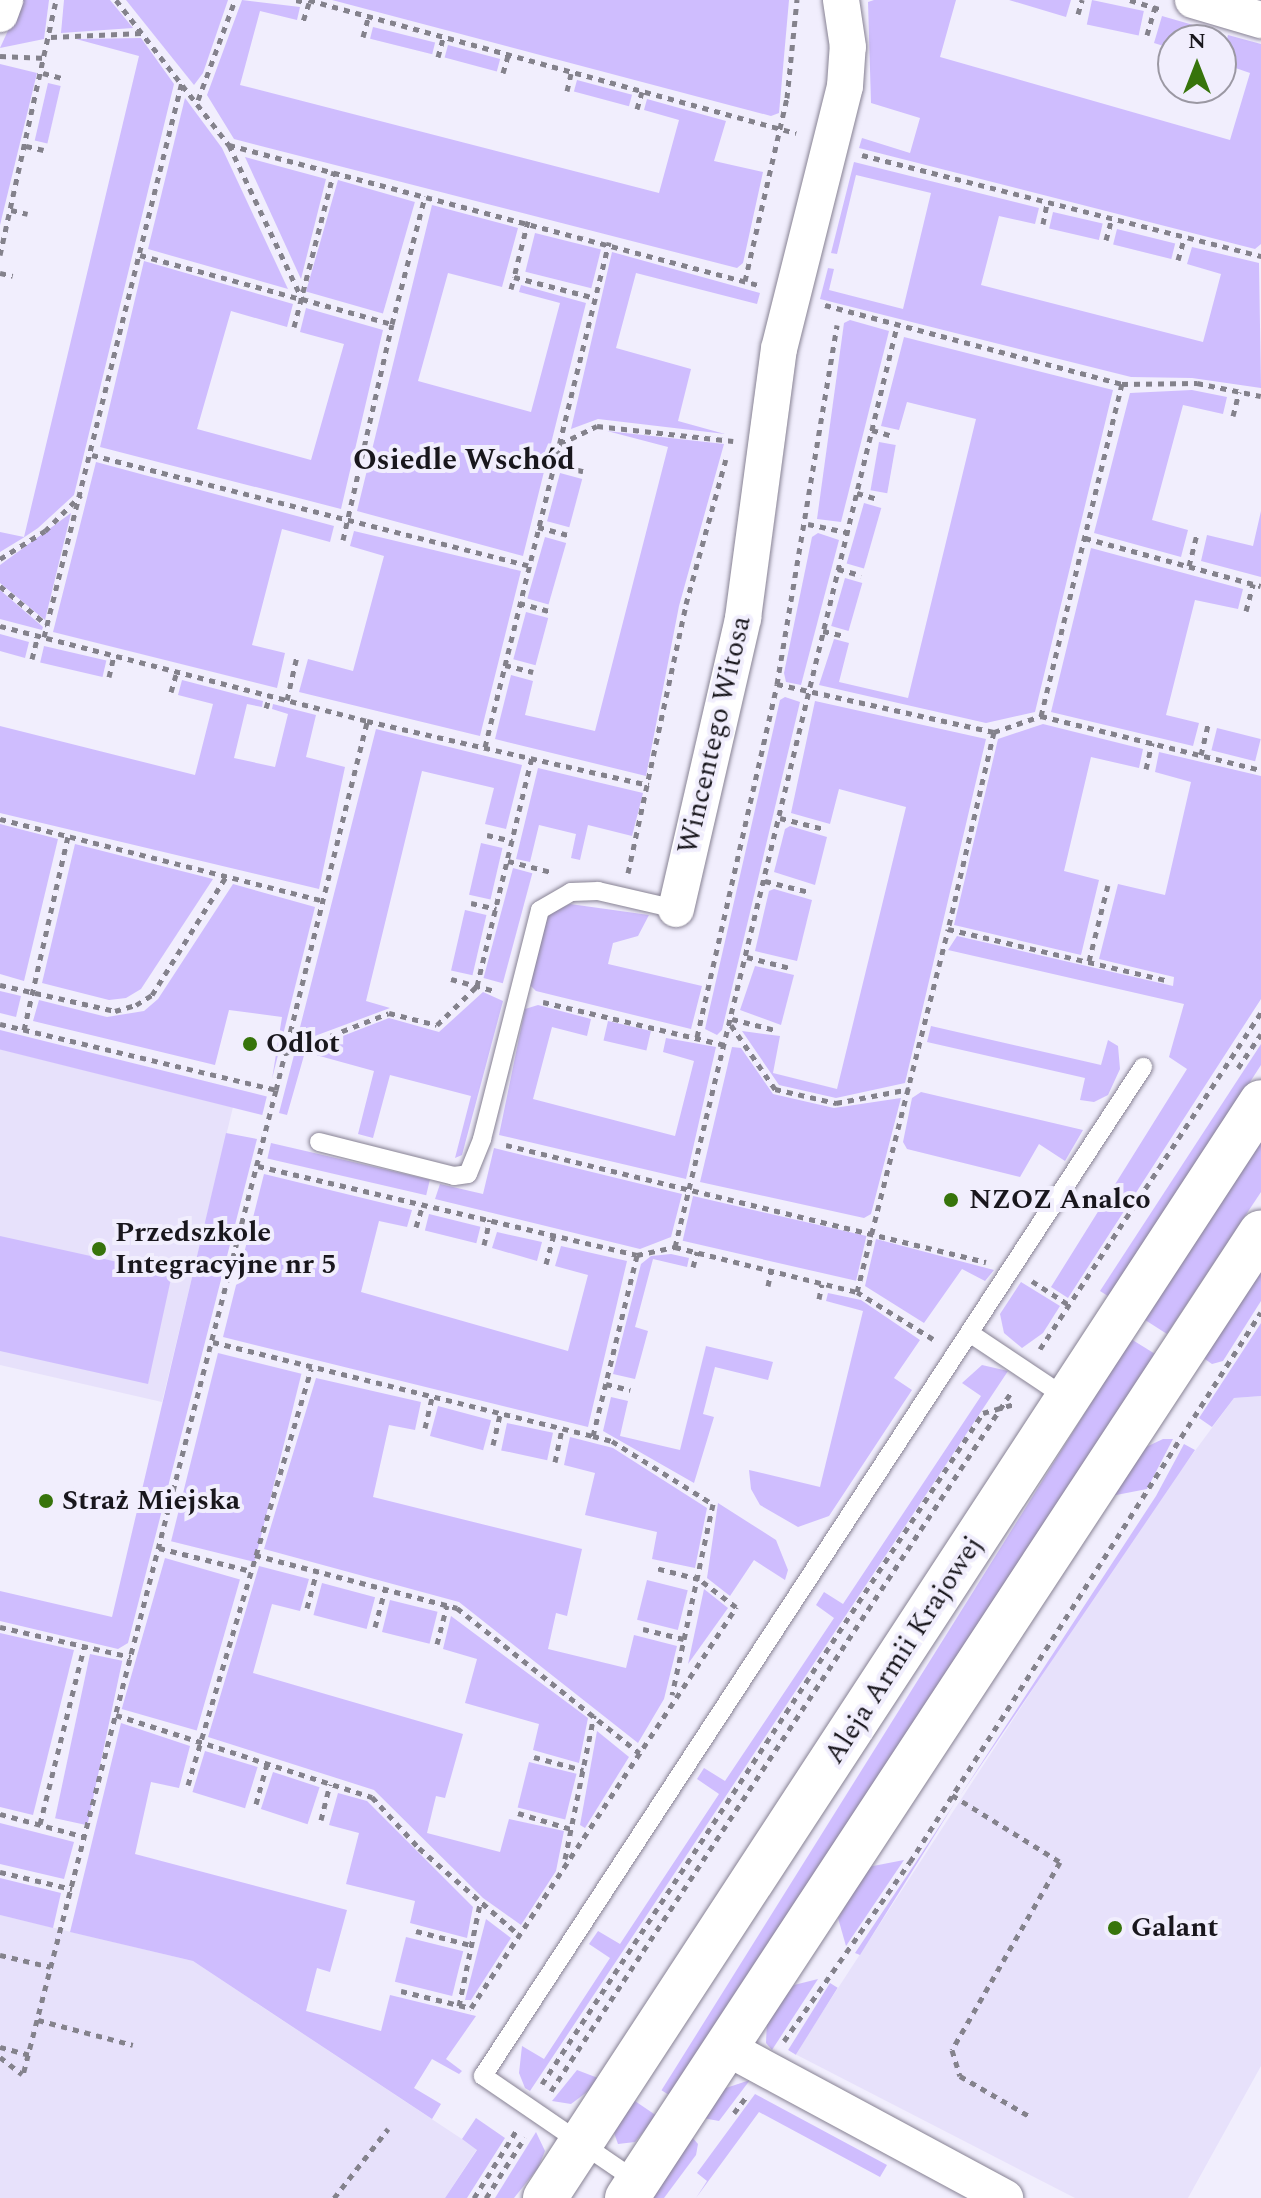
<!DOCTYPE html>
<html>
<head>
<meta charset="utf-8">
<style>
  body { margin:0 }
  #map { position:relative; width:1261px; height:2198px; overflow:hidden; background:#f1eefd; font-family:Spectral,serif }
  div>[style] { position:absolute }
  .built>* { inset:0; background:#e7e1fb }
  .green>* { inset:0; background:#cfbdfe; transform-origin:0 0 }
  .path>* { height:5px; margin-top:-2.5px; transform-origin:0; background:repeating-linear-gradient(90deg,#84828c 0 6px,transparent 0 12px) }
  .roads { filter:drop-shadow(0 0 2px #878293) drop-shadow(0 0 2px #878293) }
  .service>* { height:18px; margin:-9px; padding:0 9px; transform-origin:9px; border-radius:9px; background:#fff }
  .minor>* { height:36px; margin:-18px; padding:0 18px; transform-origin:18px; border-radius:18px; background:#fff }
  .tertiary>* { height:44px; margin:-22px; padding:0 22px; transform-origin:22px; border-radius:22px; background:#fff }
  .dots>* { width:22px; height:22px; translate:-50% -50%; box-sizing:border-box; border:4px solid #f1eefd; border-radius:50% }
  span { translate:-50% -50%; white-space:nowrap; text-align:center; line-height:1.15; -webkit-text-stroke:8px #f1eefd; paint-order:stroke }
  .street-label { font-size:28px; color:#19171d }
  .poi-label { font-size:28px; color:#19171d; font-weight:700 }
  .left { translate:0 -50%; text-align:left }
  .neighbourhood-label { font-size:30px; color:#19171d; font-weight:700 }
  .north { position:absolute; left:1157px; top:24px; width:80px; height:80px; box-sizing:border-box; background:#f1eefd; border:2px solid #9b98a3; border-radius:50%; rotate:0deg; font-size:22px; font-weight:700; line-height:32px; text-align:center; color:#19171d }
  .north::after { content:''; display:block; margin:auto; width:28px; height:36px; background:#37740b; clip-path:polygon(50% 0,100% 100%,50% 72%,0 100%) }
</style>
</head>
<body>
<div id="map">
  <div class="built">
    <i style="clip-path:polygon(0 1049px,233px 1107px,162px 1402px,0 1365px)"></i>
    <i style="clip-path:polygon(1261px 1396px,1261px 2066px,1188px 2198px,1075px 2198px,795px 2054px,1138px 1528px,1234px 1398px)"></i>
    <i style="clip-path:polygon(0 1915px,193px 1961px,477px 2149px,445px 2198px,0 2198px)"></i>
  </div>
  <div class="green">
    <i style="clip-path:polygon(22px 0,49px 0,44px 39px,0 48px)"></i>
    <i style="clip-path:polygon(64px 0,110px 0,133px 28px,61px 33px)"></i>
    <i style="clip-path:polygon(126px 0,228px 0,203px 73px,194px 85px)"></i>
    <i style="clip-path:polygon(242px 0,300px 7px,297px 20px,260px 11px,240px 85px,659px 193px,679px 120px,644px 110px,647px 99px,726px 121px,714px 161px,763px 172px,743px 263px,737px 268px,234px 139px,207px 95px)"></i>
    <i style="clip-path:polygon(332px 0,789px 0,779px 113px,771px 116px)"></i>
    <i style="clip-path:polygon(874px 0,956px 0,940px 57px,1230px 140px,1250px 73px,1221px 63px,1228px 35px,1261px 44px,1261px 244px,1255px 249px,859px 148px,862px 138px,910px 153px,920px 118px,871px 103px,868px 2px)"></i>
    <i style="clip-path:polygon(1009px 0,1071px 0,1066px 17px)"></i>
    <i style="left:1092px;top:0;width:53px;height:25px;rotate:12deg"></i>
    <i style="clip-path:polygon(1162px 16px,1207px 29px,1203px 40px,1173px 40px,1173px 49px,1154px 43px)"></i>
    <i style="left:373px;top:27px;width:64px;height:12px;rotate:14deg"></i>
    <i style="clip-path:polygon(141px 38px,174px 84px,74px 495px,38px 528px,23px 538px,0 552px,0 532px,24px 537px,139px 56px,76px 39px)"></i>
    <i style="left:448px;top:45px;width:54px;height:13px;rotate:15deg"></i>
    <i style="clip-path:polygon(0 64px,37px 73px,0 225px)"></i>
    <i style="left:577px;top:80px;width:57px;height:12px;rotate:15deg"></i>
    <i style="left:48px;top:83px;width:13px;height:59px;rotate:13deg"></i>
    <i style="clip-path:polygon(185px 98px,222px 148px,288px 289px,148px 249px)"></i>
    <i style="clip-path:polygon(245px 157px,326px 179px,301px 279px)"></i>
    <i style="clip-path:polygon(854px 162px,1039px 208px,1035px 224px,999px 216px,981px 285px,1203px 342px,1221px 274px,1187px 264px,1192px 247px,1259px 263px,1261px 388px,1192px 378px,1131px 377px,820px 299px,828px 268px,834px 269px,829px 290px,903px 309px,931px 193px,856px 175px,837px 254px,831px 253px)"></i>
    <i style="left:338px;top:180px;width:80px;height:116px;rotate:16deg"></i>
    <i style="clip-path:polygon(432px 205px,518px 228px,502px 287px,448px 273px,418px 381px,531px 412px,560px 303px,519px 292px,521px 285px,586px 303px,523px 556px,357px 511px)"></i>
    <i style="left:1053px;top:212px;width:51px;height:17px;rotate:13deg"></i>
    <i style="left:1117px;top:229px;width:60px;height:16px;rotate:14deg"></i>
    <i style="left:535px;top:233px;width:68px;height:40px;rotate:14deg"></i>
    <i style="clip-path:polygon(612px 252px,760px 293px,757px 304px,636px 273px,616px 348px,691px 369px,678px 421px,725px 434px,598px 419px,571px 429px)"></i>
    <i style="clip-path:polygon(144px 261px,293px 304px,287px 327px,231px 311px,197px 429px,311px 460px,344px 344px,300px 332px,306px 308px,383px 330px,341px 509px,100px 447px)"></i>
    <i style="clip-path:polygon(850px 320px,889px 331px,841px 522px,817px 519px,844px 323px)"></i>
    <i style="clip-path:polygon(904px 337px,1113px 390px,1035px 712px,986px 723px,819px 685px,834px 639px,849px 643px,839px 682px,908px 698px,976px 419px,907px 402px,899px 430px,881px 426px)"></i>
    <i style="clip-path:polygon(1192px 390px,1227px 397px,1223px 414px,1183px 405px,1152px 520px,1188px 530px,1181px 557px,1094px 533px,1130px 393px)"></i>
    <i style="clip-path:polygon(607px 431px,724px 444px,679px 606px,646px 776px,495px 739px,511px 675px,533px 681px,525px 715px,595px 731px,668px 447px)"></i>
    <i style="left:879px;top:442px;width:17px;height:49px;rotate:10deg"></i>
    <i style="clip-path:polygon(96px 462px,334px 526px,330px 542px,282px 529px,252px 645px,285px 653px,277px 688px,53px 632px)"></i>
    <i style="left:560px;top:473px;width:23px;height:50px;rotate:15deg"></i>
    <i style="left:864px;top:503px;width:18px;height:63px;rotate:16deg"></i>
    <i style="clip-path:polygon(1261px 511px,1261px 577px,1201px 561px,1207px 535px,1253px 546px)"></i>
    <i style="clip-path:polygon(71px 513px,45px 620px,0 583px,0 565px)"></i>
    <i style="clip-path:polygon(354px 531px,521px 571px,480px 736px,299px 692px,308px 659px,353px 671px,384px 556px,350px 546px)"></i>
    <i style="clip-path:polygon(818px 533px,839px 540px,801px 685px,786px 682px,784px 673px,812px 537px)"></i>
    <i style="left:545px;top:537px;width:22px;height:64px;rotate:16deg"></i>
    <i style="clip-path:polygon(1091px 548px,1243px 589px,1238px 609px,1195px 600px,1166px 715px,1199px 723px,1193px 746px,1051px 712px)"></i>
    <i style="left:845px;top:578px;width:18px;height:50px;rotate:16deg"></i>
    <i style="clip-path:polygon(0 590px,43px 627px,42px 630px,0 619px)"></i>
    <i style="left:526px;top:612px;width:23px;height:49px;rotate:15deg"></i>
    <i style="clip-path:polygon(0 634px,29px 642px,25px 658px,0 651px)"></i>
    <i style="left:44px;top:646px;width:64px;height:17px;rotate:13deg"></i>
    <i style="clip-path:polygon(182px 680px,263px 701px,262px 707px,247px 704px,234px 758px,275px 767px,288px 714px,272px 709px,273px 704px,316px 715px,306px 757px,345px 767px,319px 889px,0 813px,0 726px,195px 775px,213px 704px,178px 695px)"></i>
    <i style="clip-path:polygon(785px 697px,800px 702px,722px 1030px,717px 1035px,705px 1029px,780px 700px)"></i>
    <i style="clip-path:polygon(815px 701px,986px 739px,905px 1083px,836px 1098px,779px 1085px,742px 1031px,780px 1036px,773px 1073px,837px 1089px,906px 807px,839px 789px,830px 824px,791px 813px)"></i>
    <i style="clip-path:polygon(1043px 724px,1143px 749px,1139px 768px,1091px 757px,1064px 871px,1099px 880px,1081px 955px,954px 925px,998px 739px)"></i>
    <i style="left:1217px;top:728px;width:45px;height:23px;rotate:14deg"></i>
    <i style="clip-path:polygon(376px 729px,522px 765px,506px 829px,485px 824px,494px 788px,422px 771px,366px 1001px,390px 1008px,296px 1043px)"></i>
    <i style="clip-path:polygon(1159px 752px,1261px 776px,1261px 999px,1068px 1298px,1051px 1287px,1187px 1069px,1169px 1057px,1184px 1004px,948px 950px,957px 936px,1173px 986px,1174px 977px,1099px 959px,1118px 884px,1165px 895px,1191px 782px,1155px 772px)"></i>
    <i style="clip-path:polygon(538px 768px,643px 793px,632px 836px,588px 825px,580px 860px,571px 858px,576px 834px,539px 825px,530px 862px,516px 859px)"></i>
    <i style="clip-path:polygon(0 824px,58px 839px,24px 981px,0 974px)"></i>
    <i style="clip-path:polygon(790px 826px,827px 837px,815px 885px,774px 872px,785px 829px)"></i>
    <i style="left:481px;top:843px;width:22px;height:53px;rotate:13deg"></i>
    <i style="clip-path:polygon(75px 844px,213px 879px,141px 989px,126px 998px,109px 1000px,42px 983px)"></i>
    <i style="left:513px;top:868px;width:20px;height:114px;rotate:15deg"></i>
    <i style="clip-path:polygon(233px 884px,315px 907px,272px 1079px,282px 1017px,229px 1010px,215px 1065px,33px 1021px,39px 1000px,107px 1017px,144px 1011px,158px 999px)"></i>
    <i style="clip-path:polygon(774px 889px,812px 900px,797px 961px,755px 951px,769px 891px)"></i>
    <i style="clip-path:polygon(570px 904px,649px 915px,638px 936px,613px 943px,608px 964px,702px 986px,691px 1029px,536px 991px,530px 985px,548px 914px)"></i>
    <i style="left:465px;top:910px;width:22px;height:62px;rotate:13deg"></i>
    <i style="clip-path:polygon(755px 966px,794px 975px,781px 1025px,740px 1010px)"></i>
    <i style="clip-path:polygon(0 991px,21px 996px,16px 1017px,0 1013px)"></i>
    <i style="clip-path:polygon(483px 992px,503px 1001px,462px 1155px,455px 1158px,471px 1096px,390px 1075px,373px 1138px,358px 1134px,374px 1071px,305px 1052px,287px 1115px,279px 1113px,294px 1055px,389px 1018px,439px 1032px)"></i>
    <i style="clip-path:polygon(538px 1005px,591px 1019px,587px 1036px,552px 1027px,533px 1099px,675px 1136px,694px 1061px,663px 1052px,666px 1038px,716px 1047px,686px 1179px,499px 1135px,525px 1009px)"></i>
    <i style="left:608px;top:1021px;width:44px;height:20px;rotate:13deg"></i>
    <i style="clip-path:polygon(931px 1026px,1101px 1065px,1108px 1040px,1118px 1046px,1120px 1069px,1108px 1095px,1094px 1102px,1080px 1100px,1085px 1078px,927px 1042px)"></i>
    <i style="left:0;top:1030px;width:275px;height:19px;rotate:14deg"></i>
    <i style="clip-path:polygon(1261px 1044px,1261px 1065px,1111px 1298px,1100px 1291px)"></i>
    <i style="clip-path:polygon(732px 1047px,741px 1048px,773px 1094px,834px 1108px,901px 1098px,871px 1214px,864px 1218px,700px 1182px)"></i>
    <i style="clip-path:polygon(921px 1092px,1083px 1130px,1065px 1161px,1039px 1144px,1020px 1177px,907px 1149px,903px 1142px,912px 1098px)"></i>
    <i style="clip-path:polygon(226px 1133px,257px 1139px,128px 1643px,118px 1649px,0 1621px,0 1591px,112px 1617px)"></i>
    <i style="clip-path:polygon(1261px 1136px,1261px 1192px,1167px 1334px,1142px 1318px)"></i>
    <i style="left:271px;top:1143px;width:163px;height:16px;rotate:13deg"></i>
    <i style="clip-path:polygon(494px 1148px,682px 1194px,671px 1237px,640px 1249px,435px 1199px,440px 1184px,483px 1194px)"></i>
    <i style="clip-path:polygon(264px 1174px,412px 1210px,407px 1227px,379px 1221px,361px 1292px,568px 1351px,588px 1275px,555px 1266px,561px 1246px,627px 1261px,588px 1427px,223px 1337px)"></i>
    <i style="left:693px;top:1196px;width:178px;height:46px;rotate:13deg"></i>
    <i style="left:429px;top:1214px;width:53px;height:17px;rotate:14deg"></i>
    <i style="clip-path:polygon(497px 1232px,542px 1242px,537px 1261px,492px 1248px)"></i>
    <i style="clip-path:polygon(0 1236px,172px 1274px,148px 1384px,0 1351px)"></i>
    <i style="clip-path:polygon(876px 1239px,994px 1270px,985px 1281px,962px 1269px,924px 1323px,865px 1286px)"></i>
    <i style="clip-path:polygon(671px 1254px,689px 1258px,687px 1267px,653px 1259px,635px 1327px,648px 1331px,635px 1379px,613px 1374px,641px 1264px,651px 1256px)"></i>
    <i style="clip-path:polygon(1261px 1267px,1261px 1301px,1223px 1361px,1212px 1364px,1202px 1357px)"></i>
    <i style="clip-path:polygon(1021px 1282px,1060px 1306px,1043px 1333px,1022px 1348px,1004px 1333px,1000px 1314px)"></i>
    <i style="clip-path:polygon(828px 1293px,861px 1300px,920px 1340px,894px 1378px,912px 1390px,829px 1516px,798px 1527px,760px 1505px,751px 1489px,749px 1470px,820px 1487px,863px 1311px,826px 1301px)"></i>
    <i style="clip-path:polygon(1261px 1323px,1261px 1396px,1234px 1398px,1212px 1427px,1199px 1418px)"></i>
    <i style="left:1131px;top:1339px;width:28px;height:886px;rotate:32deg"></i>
    <i style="clip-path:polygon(706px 1346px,773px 1362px,768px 1380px,715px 1367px,703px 1414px,714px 1417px,694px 1483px,603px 1431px,611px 1397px,628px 1401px,620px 1436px,680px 1450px)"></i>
    <i style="left:218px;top:1353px;width:86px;height:194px;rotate:14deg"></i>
    <i style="clip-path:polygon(982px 1365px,1008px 1371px,530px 2091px,525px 2088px,519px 2073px,522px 2046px,544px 2059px,610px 1958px,589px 1944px,598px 1931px,620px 1944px,719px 1794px,697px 1779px,704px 1768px,725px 1781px,834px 1618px,816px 1605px,824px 1592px,843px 1604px,981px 1396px,962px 1383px)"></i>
    <i style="clip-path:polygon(316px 1378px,421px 1402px,415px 1430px,389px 1425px,373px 1497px,582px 1549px,567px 1616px,556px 1613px,548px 1649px,626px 1668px,634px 1635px,677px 1646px,664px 1699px,638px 1743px,459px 1602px,264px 1549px)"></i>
    <i style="left:438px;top:1406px;width:55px;height:31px;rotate:15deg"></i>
    <i style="left:507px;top:1423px;width:47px;height:28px;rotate:12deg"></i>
    <i style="clip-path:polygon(570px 1437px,613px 1448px,707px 1508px,695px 1568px,652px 1559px,657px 1532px,585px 1515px,595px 1473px,564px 1465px)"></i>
    <i style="clip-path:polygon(1163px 1439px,1173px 1439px,1147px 1489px,1111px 1496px,1144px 1448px)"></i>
    <i style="clip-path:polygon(1184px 1444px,1195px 1450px,960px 1796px,1156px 1496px)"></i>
    <i style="clip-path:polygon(718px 1503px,776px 1540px,788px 1570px,785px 1580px,754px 1560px,730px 1596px,707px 1578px)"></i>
    <i style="left:165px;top:1558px;width:78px;height:157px;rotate:16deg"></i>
    <i style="clip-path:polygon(259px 1566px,309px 1579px,300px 1611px,272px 1604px,253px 1673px,463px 1734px,445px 1798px,436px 1796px,427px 1833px,500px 1852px,509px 1819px,564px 1831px,556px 1871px,521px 1925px,483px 1898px,374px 1790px,208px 1737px)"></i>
    <i style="left:647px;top:1580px;width:42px;height:41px;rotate:14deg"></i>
    <i style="left:322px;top:1583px;width:55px;height:33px;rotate:15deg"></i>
    <i style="clip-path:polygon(704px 1589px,728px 1608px,688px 1664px)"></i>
    <i style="left:390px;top:1600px;width:49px;height:33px;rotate:14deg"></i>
    <i style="clip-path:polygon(451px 1616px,588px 1718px,579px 1763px,533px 1750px,539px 1724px,465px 1703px,477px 1659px,443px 1649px)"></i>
    <i style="clip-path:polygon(0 1633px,74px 1650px,33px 1815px,0 1807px)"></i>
    <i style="left:90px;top:1654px;width:33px;height:168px;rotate:12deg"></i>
    <i style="clip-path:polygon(121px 1723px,190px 1746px,179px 1788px,151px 1782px,135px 1854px,347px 1910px,330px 1972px,317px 1968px,306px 2011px,381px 2031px,390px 1995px,476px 2016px,446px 2059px,462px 2071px,459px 2074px,432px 2059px,414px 2088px,441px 2104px,432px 2119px,193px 1961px,70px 1932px)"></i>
    <i style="clip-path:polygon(597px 1731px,629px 1757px,585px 1828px,580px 1825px)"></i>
    <i style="left:205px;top:1751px;width:55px;height:43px;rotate:17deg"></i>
    <i style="left:529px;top:1762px;width:49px;height:47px;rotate:14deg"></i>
    <i style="left:273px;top:1772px;width:49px;height:39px;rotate:18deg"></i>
    <i style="clip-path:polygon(338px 1793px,367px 1801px,473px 1907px,467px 1938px,410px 1923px,415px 1901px,346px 1884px,359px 1833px,329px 1825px)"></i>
    <i style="clip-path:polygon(956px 1801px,860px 1955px,855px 1953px,916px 1862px)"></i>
    <i style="clip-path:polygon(0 1823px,74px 1842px,64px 1879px,0 1864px)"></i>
    <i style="clip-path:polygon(904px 1860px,846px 1946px,838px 1918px,868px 1867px)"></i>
    <i style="clip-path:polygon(0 1878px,61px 1893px,53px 1928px,0 1915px)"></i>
    <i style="clip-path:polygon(486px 1919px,511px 1938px,471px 2000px,465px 2000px)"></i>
    <i style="left:406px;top:1937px;width:59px;height:46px;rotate:14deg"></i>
    <i style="clip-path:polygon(818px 1979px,772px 2050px,766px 2043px,767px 2020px,794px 1985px)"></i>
    <i style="left:830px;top:1983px;width:9px;height:79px;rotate:32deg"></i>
    <i style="clip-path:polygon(577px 2070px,598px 2078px,591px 2089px,571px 2104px,552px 2101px)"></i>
    <i style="clip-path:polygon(750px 2080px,719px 2121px,703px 2118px,723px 2089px)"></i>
    <i style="clip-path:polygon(755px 2094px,887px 2165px,880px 2177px,759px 2112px,696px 2198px,707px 2181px,697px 2173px)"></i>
    <i style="clip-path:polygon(632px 2099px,657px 2116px,635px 2142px,618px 2144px,613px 2130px)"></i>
    <i style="clip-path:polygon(476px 2118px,505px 2138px,467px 2198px,445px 2198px,477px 2150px,462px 2139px)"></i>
    <i style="clip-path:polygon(536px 2132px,545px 2151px,538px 2168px,514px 2198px,495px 2198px)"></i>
    <i style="clip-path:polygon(691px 2136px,698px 2144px,696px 2155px,664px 2198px,651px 2198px)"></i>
  </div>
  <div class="path">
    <i style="left:116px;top:0;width:184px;rotate:52.1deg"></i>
    <i style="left:229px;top:145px;width:170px;rotate:64.6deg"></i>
    <i style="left:302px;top:299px;width:93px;rotate:15.5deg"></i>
    <i style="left:392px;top:324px;width:132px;rotate:-75.5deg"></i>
    <i style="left:296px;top:0;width:13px;rotate:13deg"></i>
    <i style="left:309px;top:3px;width:20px;rotate:108deg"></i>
    <i style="left:309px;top:0;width:505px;rotate:15.28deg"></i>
    <i style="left:1130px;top:0;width:31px;rotate:17deg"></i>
    <i style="left:1078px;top:14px;width:15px;rotate:-74deg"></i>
    <i style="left:1147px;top:35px;width:29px;rotate:-74deg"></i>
    <i style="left:51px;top:37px;width:91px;rotate:-2.5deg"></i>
    <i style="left:363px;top:37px;width:20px;rotate:-75deg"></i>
    <i style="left:0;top:56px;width:47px;rotate:2.4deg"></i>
    <i style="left:438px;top:57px;width:20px;rotate:-75deg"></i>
    <i style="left:43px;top:73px;width:20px;rotate:15deg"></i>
    <i style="left:503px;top:73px;width:18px;rotate:-74deg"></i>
    <i style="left:567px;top:91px;width:18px;rotate:-77deg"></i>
    <i style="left:198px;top:100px;width:107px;rotate:-69.7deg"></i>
    <i style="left:637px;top:109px;width:18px;rotate:-74deg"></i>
    <i style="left:229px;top:145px;width:547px;rotate:14.82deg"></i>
    <i style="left:26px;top:146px;width:18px;rotate:13deg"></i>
    <i style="left:862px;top:155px;width:412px;rotate:14.2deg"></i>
    <i style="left:11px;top:210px;width:17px;rotate:13deg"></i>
    <i style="left:528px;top:221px;width:58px;rotate:104deg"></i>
    <i style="left:514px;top:277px;width:84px;rotate:14.5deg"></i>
    <i style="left:1043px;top:224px;width:20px;rotate:-79deg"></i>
    <i style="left:1106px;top:240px;width:20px;rotate:-75deg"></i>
    <i style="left:0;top:255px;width:261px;rotate:-77.6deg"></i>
    <i style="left:140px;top:255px;width:167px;rotate:15.3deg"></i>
    <i style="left:1178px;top:260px;width:22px;rotate:-74deg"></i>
    <i style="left:0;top:273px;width:13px;rotate:13deg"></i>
    <i style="left:745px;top:281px;width:188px;rotate:-77.1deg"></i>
    <i style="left:787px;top:98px;width:99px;rotate:-84.2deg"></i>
    <i style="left:511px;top:289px;width:12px;rotate:-76deg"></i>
    <i style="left:825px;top:305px;width:307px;rotate:14.9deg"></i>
    <i style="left:1122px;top:384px;width:75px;rotate:-0.8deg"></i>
    <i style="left:1197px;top:383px;width:65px;rotate:11.5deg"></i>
    <i style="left:294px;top:327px;width:161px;rotate:-75.6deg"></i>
    <i style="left:1233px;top:416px;width:25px;rotate:-76deg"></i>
    <i style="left:872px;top:430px;width:22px;rotate:16deg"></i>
    <i style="left:560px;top:444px;width:41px;rotate:-25.9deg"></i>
    <i style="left:597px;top:426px;width:137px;rotate:6.3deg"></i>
    <i style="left:92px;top:455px;width:450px;rotate:14.2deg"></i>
    <i style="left:554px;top:464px;width:30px;rotate:14deg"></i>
    <i style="left:857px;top:493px;width:22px;rotate:16deg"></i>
    <i style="left:808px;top:524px;width:40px;rotate:12deg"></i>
    <i style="left:538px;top:527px;width:31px;rotate:15deg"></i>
    <i style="left:1085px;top:538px;width:182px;rotate:15.3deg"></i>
    <i style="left:343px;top:540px;width:221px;rotate:-77.2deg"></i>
    <i style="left:0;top:559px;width:53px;rotate:-31.9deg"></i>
    <i style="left:45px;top:531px;width:51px;rotate:-45deg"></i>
    <i style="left:1189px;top:566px;width:34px;rotate:-76deg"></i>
    <i style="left:838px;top:569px;width:24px;rotate:15deg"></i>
    <i style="left:0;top:586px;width:61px;rotate:39.7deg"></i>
    <i style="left:519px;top:603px;width:31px;rotate:15deg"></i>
    <i style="left:1246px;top:611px;width:28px;rotate:-75deg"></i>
    <i style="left:0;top:626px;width:379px;rotate:14.5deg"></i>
    <i style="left:823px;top:631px;width:23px;rotate:13deg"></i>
    <i style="left:44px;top:637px;width:572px;rotate:-76.04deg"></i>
    <i style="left:32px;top:659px;width:25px;rotate:-76deg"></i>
    <i style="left:505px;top:665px;width:29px;rotate:14deg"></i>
    <i style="left:109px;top:677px;width:23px;rotate:-77deg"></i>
    <i style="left:777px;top:684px;width:222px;rotate:12.5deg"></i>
    <i style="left:994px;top:732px;width:50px;rotate:-18.8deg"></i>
    <i style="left:1041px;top:716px;width:227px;rotate:13.8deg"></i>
    <i style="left:171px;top:692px;width:22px;rotate:-74deg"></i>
    <i style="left:287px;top:700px;width:45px;rotate:-77.2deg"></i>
    <i style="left:266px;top:708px;width:13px;rotate:-72deg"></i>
    <i style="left:1041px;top:716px;width:342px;rotate:-76.3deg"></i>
    <i style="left:994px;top:732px;width:202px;rotate:103.1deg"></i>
    <i style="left:948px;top:929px;width:227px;rotate:13.2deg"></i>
    <i style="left:485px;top:747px;width:520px;rotate:-76.2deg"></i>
    <i style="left:1201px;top:755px;width:32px;rotate:-77deg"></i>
    <i style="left:1146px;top:769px;width:27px;rotate:-77deg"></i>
    <i style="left:780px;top:818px;width:45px;rotate:14deg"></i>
    <i style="left:0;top:819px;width:333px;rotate:14.2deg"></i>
    <i style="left:487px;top:835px;width:26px;rotate:13deg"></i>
    <i style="left:508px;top:861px;width:44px;rotate:14.3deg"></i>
    <i style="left:628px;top:873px;width:275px;rotate:-77.8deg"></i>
    <i style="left:686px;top:604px;width:150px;rotate:-74.6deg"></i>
    <i style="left:765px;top:881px;width:45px;rotate:14deg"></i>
    <i style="left:471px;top:903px;width:26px;rotate:13deg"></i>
    <i style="left:747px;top:957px;width:44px;rotate:14.3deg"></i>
    <i style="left:1089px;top:961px;width:78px;rotate:-76deg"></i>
    <i style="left:451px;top:979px;width:46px;rotate:15.3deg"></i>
    <i style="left:0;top:985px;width:118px;rotate:12.7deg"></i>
    <i style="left:115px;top:1011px;width:22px;rotate:-16deg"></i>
    <i style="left:136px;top:1005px;width:19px;rotate:-32deg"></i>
    <i style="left:152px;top:995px;width:142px;rotate:-58deg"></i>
    <i style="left:543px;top:1002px;width:187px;rotate:13.3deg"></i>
    <i style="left:732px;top:1019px;width:44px;rotate:14.3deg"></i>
    <i style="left:0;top:1024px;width:284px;rotate:13.4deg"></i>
    <i style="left:276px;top:1090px;width:1017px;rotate:104.41deg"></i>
    <i style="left:731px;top:1025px;width:78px;rotate:55.5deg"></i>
    <i style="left:775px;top:1089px;width:63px;rotate:12.9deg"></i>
    <i style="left:836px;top:1103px;width:75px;rotate:-10.7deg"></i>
    <i style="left:24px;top:1030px;width:198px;rotate:-77.2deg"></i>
    <i style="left:697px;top:1037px;width:362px;rotate:-77.2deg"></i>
    <i style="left:777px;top:684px;width:364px;rotate:-80.5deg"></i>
    <i style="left:286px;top:1053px;width:110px;rotate:-21.2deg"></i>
    <i style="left:389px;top:1013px;width:49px;rotate:14deg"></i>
    <i style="left:437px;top:1025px;width:56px;rotate:-44.3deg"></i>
    <i style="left:477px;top:986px;width:236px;rotate:-76.5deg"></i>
    <i style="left:1238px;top:1068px;width:41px;rotate:-55.9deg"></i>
    <i style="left:276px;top:1090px;width:380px;rotate:-76.1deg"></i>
    <i style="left:367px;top:721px;width:289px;rotate:12.8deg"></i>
    <i style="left:506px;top:1145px;width:494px;rotate:13.7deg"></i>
    <i style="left:258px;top:1166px;width:389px;rotate:13.2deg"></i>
    <i style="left:637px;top:1255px;width:39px;rotate:-12deg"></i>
    <i style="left:675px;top:1247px;width:187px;rotate:13.9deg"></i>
    <i style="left:416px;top:1227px;width:24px;rotate:-73deg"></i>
    <i style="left:484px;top:1245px;width:26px;rotate:-77deg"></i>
    <i style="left:675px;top:1247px;width:947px;rotate:-76.45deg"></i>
    <i style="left:546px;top:1264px;width:30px;rotate:-75deg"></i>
    <i style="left:693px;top:1267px;width:16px;rotate:-75deg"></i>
    <i style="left:1032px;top:1281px;width:44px;rotate:33deg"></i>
    <i style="left:768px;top:1286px;width:15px;rotate:-79deg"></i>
    <i style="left:819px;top:1299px;width:15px;rotate:-79deg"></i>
    <i style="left:933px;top:1339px;width:89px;rotate:-148.3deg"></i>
    <i style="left:857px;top:1292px;width:374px;rotate:-75.9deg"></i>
    <i style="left:213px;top:1342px;width:391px;rotate:13.9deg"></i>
    <i style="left:593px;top:1436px;width:186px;rotate:-76.3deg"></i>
    <i style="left:1040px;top:1349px;width:403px;rotate:-56.7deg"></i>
    <i style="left:606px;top:1384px;width:25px;rotate:14deg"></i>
    <i style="left:425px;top:1428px;width:31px;rotate:-77deg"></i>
    <i style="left:593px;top:1436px;width:20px;rotate:15deg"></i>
    <i style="left:612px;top:1441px;width:119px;rotate:32deg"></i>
    <i style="left:713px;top:1504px;width:195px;rotate:102.1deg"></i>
    <i style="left:493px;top:1445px;width:32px;rotate:-77deg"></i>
    <i style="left:555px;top:1462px;width:34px;rotate:-78deg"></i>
    <i style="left:159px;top:1548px;width:95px;rotate:14deg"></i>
    <i style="left:255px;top:1555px;width:209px;rotate:14.7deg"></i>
    <i style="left:457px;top:1608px;width:233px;rotate:38.5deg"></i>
    <i style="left:307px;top:1608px;width:38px;rotate:-75deg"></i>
    <i style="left:0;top:1627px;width:134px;rotate:12.9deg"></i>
    <i style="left:375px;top:1627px;width:39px;rotate:-75deg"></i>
    <i style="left:643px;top:1629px;width:42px;rotate:13.7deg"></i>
    <i style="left:437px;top:1644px;width:40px;rotate:-75.6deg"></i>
    <i style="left:116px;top:1715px;width:269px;rotate:17.8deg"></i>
    <i style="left:372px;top:1797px;width:69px;rotate:47.3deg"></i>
    <i style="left:419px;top:1848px;width:133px;rotate:41deg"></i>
    <i style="left:534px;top:1757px;width:51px;rotate:14.9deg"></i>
    <i style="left:188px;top:1785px;width:434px;rotate:-73.5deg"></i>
    <i style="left:952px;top:1795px;width:127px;rotate:31.8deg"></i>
    <i style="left:1060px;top:1862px;width:217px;rotate:119.9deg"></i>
    <i style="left:952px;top:2050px;width:27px;rotate:73deg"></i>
    <i style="left:960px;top:2076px;width:80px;rotate:30.1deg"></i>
    <i style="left:256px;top:1804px;width:41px;rotate:-74.6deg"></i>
    <i style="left:518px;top:1813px;width:55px;rotate:16.8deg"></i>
    <i style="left:0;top:1814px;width:88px;rotate:15.1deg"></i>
    <i style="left:321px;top:1820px;width:37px;rotate:-76deg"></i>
    <i style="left:40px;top:1824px;width:182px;rotate:-76deg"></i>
    <i style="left:565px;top:1859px;width:147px;rotate:-78.6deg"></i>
    <i style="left:0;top:1872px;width:74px;rotate:13.3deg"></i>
    <i style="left:416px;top:1931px;width:57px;rotate:14.3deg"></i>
    <i style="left:0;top:1955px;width:52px;rotate:13.2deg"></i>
    <i style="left:401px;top:1991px;width:72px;rotate:13.7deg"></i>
    <i style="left:471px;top:2008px;width:481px;rotate:-56.5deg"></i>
    <i style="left:736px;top:1607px;width:46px;rotate:-142.9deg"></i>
    <i style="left:699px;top:1579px;width:44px;rotate:-165.7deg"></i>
    <i style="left:459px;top:2006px;width:104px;rotate:-78.4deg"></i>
    <i style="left:38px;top:2020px;width:98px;rotate:14.7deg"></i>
    <i style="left:784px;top:2041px;width:219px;rotate:-54.9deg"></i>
    <i style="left:910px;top:1862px;width:652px;rotate:-57.45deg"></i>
    <i style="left:0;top:2047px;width:30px;rotate:15deg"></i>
    <i style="left:0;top:2057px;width:28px;rotate:38deg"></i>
    <i style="left:542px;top:2084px;width:803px;rotate:-56.69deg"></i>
    <i style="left:983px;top:1413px;width:35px;rotate:-16deg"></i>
    <i style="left:551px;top:2091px;width:838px;rotate:-56.63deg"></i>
    <i style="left:734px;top:2113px;width:21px;rotate:-53deg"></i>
    <i style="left:334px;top:2198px;width:88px;rotate:-52deg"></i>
    <i style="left:474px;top:2198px;width:79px;rotate:-57.9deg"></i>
    <i style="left:486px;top:2198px;width:72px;rotate:-57.4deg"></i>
  </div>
  <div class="roads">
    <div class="service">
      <i style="left:319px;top:1142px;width:139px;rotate:14.1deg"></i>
      <i style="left:454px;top:1176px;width:14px;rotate:-8deg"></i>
      <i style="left:468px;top:1174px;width:38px;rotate:-68deg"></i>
      <i style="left:482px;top:1139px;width:236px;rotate:-75.8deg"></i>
      <i style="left:540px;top:910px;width:36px;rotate:-30deg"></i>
      <i style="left:571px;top:892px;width:27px;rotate:-2deg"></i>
      <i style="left:598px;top:891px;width:80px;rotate:13deg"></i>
      <i style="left:971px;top:1334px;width:117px;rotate:33.8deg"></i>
      <i style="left:638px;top:2182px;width:188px;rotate:-145.6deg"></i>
      <i style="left:483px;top:2076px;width:1206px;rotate:-56.81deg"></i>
    </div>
    <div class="minor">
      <i style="left:1193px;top:0;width:71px;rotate:16.4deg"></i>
      <i style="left:0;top:14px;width:15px;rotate:-70deg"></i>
      <i style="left:676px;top:909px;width:299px;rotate:-77deg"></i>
      <i style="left:743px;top:618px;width:271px;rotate:-82.4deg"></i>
      <i style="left:779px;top:349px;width:271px;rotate:-75.9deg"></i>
      <i style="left:845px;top:86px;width:39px;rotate:-86deg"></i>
      <i style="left:848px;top:47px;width:48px;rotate:-98.5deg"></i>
      <i style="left:727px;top:2048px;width:316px;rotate:28.3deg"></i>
    </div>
    <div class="tertiary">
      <i style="left:545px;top:2198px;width:1309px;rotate:-56.84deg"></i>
      <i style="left:627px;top:2198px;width:1155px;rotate:-56.72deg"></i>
    </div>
  </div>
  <div class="dots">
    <i style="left:250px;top:1044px;background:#37740b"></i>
    <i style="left:951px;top:1200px;background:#37740b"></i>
    <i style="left:99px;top:1249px;background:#37740b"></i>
    <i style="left:46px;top:1501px;background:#37740b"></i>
    <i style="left:1115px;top:1928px;background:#37740b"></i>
  </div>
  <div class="street-label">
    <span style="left:715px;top:735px;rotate:-77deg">Wincentego Witosa</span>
    <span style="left:904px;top:1650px;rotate:-57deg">Aleja Armii Krajowej</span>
  </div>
  <div class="poi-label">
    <span class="left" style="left:266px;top:1044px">Odlot</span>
    <span class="left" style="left:969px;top:1200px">NZOZ Analco</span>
    <span class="left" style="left:115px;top:1249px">Przedszkole<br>Integracyjne nr 5</span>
    <span class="left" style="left:62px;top:1501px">Straż Miejska</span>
    <span class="left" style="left:1131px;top:1928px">Galant</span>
  </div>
  <div class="neighbourhood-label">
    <span style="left:464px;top:460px">Osiedle Wschód</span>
  </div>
  <div class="north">N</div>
</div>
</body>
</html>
